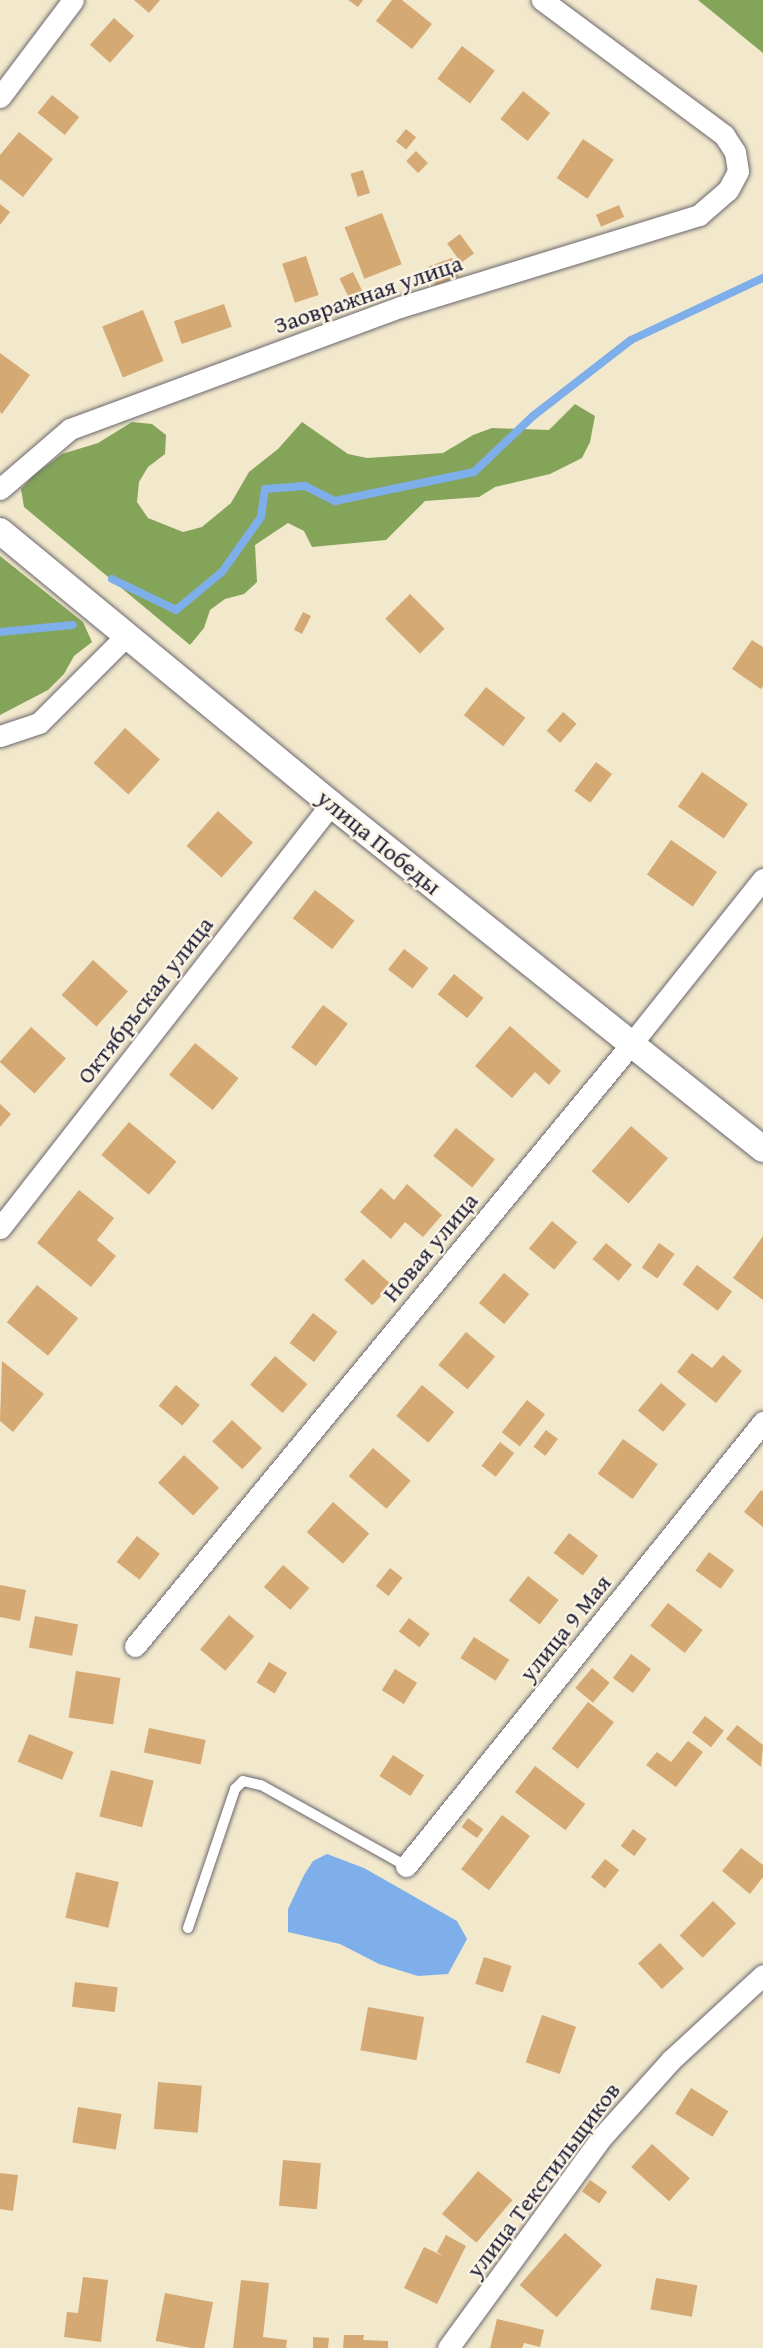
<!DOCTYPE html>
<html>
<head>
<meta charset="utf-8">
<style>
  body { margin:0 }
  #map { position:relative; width:763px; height:2348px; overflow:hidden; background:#f2e8cc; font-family:"Gentium Book Plus",serif }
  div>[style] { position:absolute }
  .forest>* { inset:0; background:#84a459 }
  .water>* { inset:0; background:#7eafea }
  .stream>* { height:8px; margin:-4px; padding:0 4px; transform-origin:4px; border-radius:4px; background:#7eafea }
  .building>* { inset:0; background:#d5a974; transform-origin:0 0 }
  .roads { filter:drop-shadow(0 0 2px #6b676e) drop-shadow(0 0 2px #6b676e) }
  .service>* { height:10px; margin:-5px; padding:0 5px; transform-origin:5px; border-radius:5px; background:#fff }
  .minor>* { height:21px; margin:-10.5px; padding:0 10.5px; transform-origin:10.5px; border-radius:10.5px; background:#fff }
  .tertiary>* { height:26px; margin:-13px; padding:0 13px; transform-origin:13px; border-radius:13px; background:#fff }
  span { translate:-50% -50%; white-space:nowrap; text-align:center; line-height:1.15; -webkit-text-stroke:4.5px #fcf5e5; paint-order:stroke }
  .street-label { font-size:24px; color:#22223b }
</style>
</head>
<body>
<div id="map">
  <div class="forest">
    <i style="clip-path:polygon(698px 0,763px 0,763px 53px)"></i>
    <i style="clip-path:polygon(575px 404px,595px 416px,590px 442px,582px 458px,550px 474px,495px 487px,479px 497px,425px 501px,386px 540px,312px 547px,304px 531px,288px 523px,255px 545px,257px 582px,244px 594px,225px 599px,210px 610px,204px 628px,190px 645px,24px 507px,21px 489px,33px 476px,62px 454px,98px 443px,132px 422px,152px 424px,166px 435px,165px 454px,148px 467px,139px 482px,137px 502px,148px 518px,183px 532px,202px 527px,231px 503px,249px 472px,278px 449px,302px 422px,348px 454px,367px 458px,443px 453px,473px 435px,492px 428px,549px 430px)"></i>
    <i style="clip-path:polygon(0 556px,83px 622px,92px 642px,74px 656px,64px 674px,48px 690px,0 715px)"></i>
  </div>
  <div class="water">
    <i style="clip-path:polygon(327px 1854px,364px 1868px,457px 1921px,467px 1939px,448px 1974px,418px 1976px,379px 1964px,340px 1944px,288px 1932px,288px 1909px,304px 1875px,313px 1861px)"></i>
  </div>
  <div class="stream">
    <i style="left:112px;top:579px;width:71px;rotate:25.8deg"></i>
    <i style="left:176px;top:610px;width:60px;rotate:-39.6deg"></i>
    <i style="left:222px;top:572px;width:67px;rotate:-54.7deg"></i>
    <i style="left:261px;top:517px;width:28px;rotate:-82deg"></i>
    <i style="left:265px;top:489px;width:40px;rotate:-4.3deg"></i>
    <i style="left:305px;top:486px;width:34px;rotate:27deg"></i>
    <i style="left:335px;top:501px;width:142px;rotate:-11.8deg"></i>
    <i style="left:474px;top:472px;width:81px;rotate:-43.5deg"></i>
    <i style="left:533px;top:416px;width:124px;rotate:-37.8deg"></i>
    <i style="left:631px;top:340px;width:146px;rotate:-25.2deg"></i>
    <i style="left:0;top:632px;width:73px;rotate:-5.5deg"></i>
  </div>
  <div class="building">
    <i style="clip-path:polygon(134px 0,160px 0,149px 13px)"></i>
    <i style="clip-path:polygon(348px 0,363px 0,358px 7px)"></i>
    <i style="clip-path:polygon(392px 0,402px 0,432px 24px,412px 49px,376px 21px)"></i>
    <i style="left:114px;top:18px;width:27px;height:36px;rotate:42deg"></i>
    <i style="left:462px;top:46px;width:41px;height:41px;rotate:37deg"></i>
    <i style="left:523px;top:91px;width:35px;height:36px;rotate:39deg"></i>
    <i style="left:52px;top:95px;width:35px;height:23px;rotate:39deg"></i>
    <i style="left:406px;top:129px;width:13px;height:16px;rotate:39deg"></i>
    <i style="clip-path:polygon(19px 132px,53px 159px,23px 197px,0 179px,0 155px)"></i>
    <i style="left:583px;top:139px;width:37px;height:47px;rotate:34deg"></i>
    <i style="left:416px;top:151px;width:17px;height:14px;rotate:45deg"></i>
    <i style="left:363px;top:170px;width:24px;height:13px;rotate:73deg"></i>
    <i style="clip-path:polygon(0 204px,10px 212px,0 225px)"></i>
    <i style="left:619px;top:205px;width:13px;height:25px;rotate:67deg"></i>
    <i style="left:382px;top:213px;width:55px;height:40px;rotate:69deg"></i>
    <i style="left:460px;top:234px;width:24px;height:16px;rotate:54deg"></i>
    <i style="left:306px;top:256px;width:41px;height:25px;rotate:72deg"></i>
    <i style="left:452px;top:258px;width:20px;height:25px;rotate:70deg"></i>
    <i style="left:353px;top:272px;width:34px;height:15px;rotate:64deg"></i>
    <i style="left:224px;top:304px;width:24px;height:53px;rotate:71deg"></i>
    <i style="left:143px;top:310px;width:55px;height:44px;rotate:68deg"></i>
    <i style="clip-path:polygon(0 353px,30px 375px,2px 414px,0 412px)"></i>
    <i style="left:410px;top:594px;width:49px;height:35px;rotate:45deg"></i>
    <i style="left:303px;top:612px;width:9px;height:20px;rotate:27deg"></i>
    <i style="clip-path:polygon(752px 640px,763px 647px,763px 686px,761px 689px,732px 669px)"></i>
    <i style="left:486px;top:687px;width:50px;height:36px;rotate:38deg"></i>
    <i style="left:563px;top:712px;width:18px;height:25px;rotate:41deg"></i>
    <i style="left:125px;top:728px;width:47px;height:47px;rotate:42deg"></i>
    <i style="left:596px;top:762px;width:20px;height:36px;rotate:37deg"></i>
    <i style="left:702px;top:772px;width:56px;height:42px;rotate:35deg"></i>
    <i style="left:218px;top:811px;width:47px;height:47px;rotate:42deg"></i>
    <i style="left:671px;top:840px;width:56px;height:42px;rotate:35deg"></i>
    <i style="left:315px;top:890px;width:50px;height:36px;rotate:38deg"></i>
    <i style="left:404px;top:949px;width:31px;height:26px;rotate:38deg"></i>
    <i style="left:93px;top:960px;width:47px;height:47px;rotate:42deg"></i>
    <i style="left:454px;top:974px;width:38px;height:26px;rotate:39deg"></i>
    <i style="left:323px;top:1005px;width:31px;height:53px;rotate:37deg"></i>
    <i style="clip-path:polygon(510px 1026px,561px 1071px,549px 1085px,535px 1072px,512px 1098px,475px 1066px)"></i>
    <i style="left:31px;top:1027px;width:47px;height:47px;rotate:42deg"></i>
    <i style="left:195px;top:1043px;width:56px;height:41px;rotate:39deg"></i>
    <i style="clip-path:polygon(0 1104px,11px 1114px,0 1127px)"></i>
    <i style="left:129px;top:1122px;width:62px;height:43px;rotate:40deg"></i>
    <i style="left:631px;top:1126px;width:49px;height:60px;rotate:41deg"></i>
    <i style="left:456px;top:1128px;width:50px;height:36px;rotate:39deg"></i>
    <i style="clip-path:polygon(407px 1184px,442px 1215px,423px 1237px,405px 1222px,391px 1239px,360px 1212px,381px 1188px,394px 1200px)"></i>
    <i style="clip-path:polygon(79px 1190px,114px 1218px,97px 1240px,116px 1256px,91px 1287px,37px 1243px)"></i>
    <i style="left:552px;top:1221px;width:33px;height:36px;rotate:40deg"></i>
    <i style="clip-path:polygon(763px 1236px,763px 1300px,733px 1278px)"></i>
    <i style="left:606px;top:1243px;width:34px;height:21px;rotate:40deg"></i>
    <i style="left:659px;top:1243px;width:19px;height:30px;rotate:35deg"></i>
    <i style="left:363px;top:1259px;width:38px;height:28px;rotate:42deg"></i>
    <i style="left:697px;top:1265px;width:44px;height:24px;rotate:37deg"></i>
    <i style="left:504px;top:1273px;width:33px;height:39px;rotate:40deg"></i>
    <i style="left:37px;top:1285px;width:53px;height:48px;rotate:39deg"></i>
    <i style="left:313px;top:1313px;width:31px;height:38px;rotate:38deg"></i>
    <i style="left:466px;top:1332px;width:38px;height:43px;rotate:40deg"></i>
    <i style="clip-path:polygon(692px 1353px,712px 1368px,723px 1355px,742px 1371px,716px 1403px,677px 1372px)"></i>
    <i style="left:275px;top:1356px;width:43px;height:38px;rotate:41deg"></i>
    <i style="clip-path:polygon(2px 1361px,44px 1394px,13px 1432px,0 1421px)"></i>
    <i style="left:661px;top:1383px;width:33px;height:36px;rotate:40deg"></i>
    <i style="left:176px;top:1385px;width:31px;height:27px;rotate:40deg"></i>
    <i style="left:422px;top:1385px;width:42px;height:40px;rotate:40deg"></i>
    <i style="left:527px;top:1400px;width:23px;height:41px;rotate:38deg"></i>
    <i style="left:232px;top:1420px;width:41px;height:29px;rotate:43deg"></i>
    <i style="left:546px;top:1430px;width:15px;height:21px;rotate:37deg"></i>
    <i style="left:623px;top:1439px;width:43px;height:43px;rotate:36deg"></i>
    <i style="left:500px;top:1442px;width:18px;height:30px;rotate:38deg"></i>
    <i style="left:373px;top:1448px;width:50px;height:37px;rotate:41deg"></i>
    <i style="left:184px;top:1455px;width:48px;height:38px;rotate:43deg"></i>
    <i style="clip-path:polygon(761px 1490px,763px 1492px,763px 1527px,744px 1512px)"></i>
    <i style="left:333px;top:1502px;width:48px;height:40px;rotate:41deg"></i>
    <i style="left:569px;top:1533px;width:37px;height:25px;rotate:38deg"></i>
    <i style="left:137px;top:1536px;width:29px;height:33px;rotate:38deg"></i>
    <i style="left:709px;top:1552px;width:31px;height:23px;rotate:36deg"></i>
    <i style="left:283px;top:1565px;width:35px;height:29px;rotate:41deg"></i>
    <i style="left:390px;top:1568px;width:16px;height:23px;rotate:38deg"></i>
    <i style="left:528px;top:1576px;width:39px;height:31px;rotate:38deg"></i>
    <i style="clip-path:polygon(0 1585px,26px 1590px,20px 1621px,0 1617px)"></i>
    <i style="left:668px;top:1603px;width:44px;height:29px;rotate:38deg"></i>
    <i style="left:229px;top:1615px;width:33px;height:45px;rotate:40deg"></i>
    <i style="left:35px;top:1616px;width:44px;height:32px;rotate:11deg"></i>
    <i style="left:409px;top:1618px;width:26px;height:17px;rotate:37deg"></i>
    <i style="left:474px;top:1637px;width:42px;height:25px;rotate:33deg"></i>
    <i style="left:631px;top:1654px;width:25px;height:30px;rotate:37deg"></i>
    <i style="left:269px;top:1662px;width:21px;height:24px;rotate:31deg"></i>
    <i style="left:592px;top:1668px;width:23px;height:26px;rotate:40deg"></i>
    <i style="left:395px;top:1669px;width:26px;height:25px;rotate:32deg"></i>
    <i style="left:76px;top:1671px;width:45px;height:47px;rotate:9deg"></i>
    <i style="left:588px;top:1702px;width:33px;height:59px;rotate:38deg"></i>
    <i style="left:705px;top:1716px;width:24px;height:21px;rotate:38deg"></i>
    <i style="clip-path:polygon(737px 1725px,763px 1745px,761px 1767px,726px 1739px)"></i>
    <i style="left:149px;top:1728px;width:58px;height:25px;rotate:12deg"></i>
    <i style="left:29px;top:1734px;width:48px;height:30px;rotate:22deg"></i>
    <i style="clip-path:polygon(688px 1741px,703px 1752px,676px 1787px,646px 1765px,657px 1752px,671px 1762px)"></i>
    <i style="left:393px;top:1755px;width:37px;height:25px;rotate:33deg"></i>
    <i style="left:535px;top:1766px;width:63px;height:33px;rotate:37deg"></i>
    <i style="left:111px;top:1770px;width:44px;height:48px;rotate:14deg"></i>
    <i style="left:502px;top:1815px;width:35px;height:68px;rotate:37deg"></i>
    <i style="left:468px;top:1818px;width:19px;height:11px;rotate:36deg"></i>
    <i style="left:633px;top:1829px;width:17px;height:21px;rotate:36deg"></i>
    <i style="clip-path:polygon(741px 1848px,763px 1865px,763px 1877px,750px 1894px,722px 1871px)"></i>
    <i style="left:605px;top:1859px;width:18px;height:23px;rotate:38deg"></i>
    <i style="left:76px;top:1872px;width:44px;height:47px;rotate:13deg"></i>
    <i style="left:713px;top:1901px;width:32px;height:48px;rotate:44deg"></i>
    <i style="left:660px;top:1943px;width:35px;height:30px;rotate:47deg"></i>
    <i style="left:484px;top:1957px;width:29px;height:28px;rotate:18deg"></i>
    <i style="left:75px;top:1982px;width:43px;height:25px;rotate:7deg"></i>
    <i style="left:368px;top:2007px;width:57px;height:44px;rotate:10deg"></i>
    <i style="left:542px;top:2015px;width:36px;height:50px;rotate:19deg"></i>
    <i style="left:158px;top:2082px;width:44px;height:47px;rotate:5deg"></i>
    <i style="left:691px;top:2088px;width:44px;height:30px;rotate:32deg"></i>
    <i style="left:78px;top:2107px;width:44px;height:36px;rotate:9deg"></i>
    <i style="left:652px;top:2144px;width:51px;height:31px;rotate:42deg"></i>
    <i style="left:283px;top:2160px;width:38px;height:46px;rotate:5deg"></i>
    <i style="left:478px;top:2171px;width:45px;height:56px;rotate:40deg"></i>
    <i style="clip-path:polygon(0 2173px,18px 2175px,13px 2211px,0 2209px)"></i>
    <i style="left:590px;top:2180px;width:21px;height:14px;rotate:35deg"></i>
    <i style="left:565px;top:2233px;width:49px;height:69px;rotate:41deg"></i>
    <i style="clip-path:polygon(446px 2235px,466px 2246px,437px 2304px,404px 2288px,424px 2247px,443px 2256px,437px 2252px)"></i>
    <i style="clip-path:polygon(83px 2277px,108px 2280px,101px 2342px,64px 2337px,67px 2312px,78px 2313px)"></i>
    <i style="left:656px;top:2278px;width:42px;height:32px;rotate:10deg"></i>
    <i style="clip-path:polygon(241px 2280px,269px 2283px,263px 2337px,287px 2340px,286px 2348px,233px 2348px)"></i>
    <i style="left:165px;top:2293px;width:49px;height:49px;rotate:11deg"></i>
    <i style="clip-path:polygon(497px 2319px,544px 2330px,540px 2347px,524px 2343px,522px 2348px,490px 2348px)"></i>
    <i style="clip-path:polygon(344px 2335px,364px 2335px,363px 2340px,388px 2341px,388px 2348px,343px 2348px)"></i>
    <i style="clip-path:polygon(313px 2337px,329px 2338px,328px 2348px,313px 2348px)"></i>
  </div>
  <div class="roads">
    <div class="service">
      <i style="left:188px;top:1928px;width:147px;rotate:-71.3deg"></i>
      <i style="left:235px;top:1789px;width:11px;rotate:-45deg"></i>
      <i style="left:243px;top:1781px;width:18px;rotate:13deg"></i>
      <i style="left:261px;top:1785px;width:166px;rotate:29.2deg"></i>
    </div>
    <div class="minor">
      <i style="left:0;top:97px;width:121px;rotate:-53deg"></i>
      <i style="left:0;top:489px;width:92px;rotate:-40.6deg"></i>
      <i style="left:70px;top:429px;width:352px;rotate:-20.3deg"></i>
      <i style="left:400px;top:307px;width:313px;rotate:-17.1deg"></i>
      <i style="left:699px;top:215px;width:38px;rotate:-41deg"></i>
      <i style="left:728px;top:190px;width:21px;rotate:-62deg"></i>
      <i style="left:738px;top:171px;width:19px;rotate:-99deg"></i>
      <i style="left:735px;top:152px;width:20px;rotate:-123deg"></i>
      <i style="left:724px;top:135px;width:227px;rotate:-143.4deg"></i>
      <i style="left:0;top:736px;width:41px;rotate:-18.4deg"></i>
      <i style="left:39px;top:723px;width:123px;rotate:-45deg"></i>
      <i style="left:0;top:1228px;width:538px;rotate:-52.02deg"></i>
      <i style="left:135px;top:1646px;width:781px;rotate:-50.5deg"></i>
      <i style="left:632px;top:1043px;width:210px;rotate:-51.4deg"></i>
      <i style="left:406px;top:1866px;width:570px;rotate:-51.2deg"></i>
      <i style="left:448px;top:2348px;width:261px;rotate:-53.9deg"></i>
      <i style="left:602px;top:2137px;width:103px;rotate:-48.1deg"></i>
      <i style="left:671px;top:2060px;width:125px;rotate:-42.7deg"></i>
    </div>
    <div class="tertiary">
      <i style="left:0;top:531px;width:429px;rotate:39.5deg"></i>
      <i style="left:331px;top:804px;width:553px;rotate:38.61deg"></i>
    </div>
  </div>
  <div class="street-label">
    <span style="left:368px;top:294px;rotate:-19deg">Заовражная улица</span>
    <span style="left:379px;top:842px;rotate:39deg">улица Победы</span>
    <span style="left:145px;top:1000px;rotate:-52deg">Октябрьская улица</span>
    <span style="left:430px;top:1247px;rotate:-50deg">Новая улица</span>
    <span style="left:565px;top:1628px;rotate:-51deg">улица 9 Мая</span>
    <span style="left:543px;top:2180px;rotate:-53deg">улица Текстильщиков</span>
  </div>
</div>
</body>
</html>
